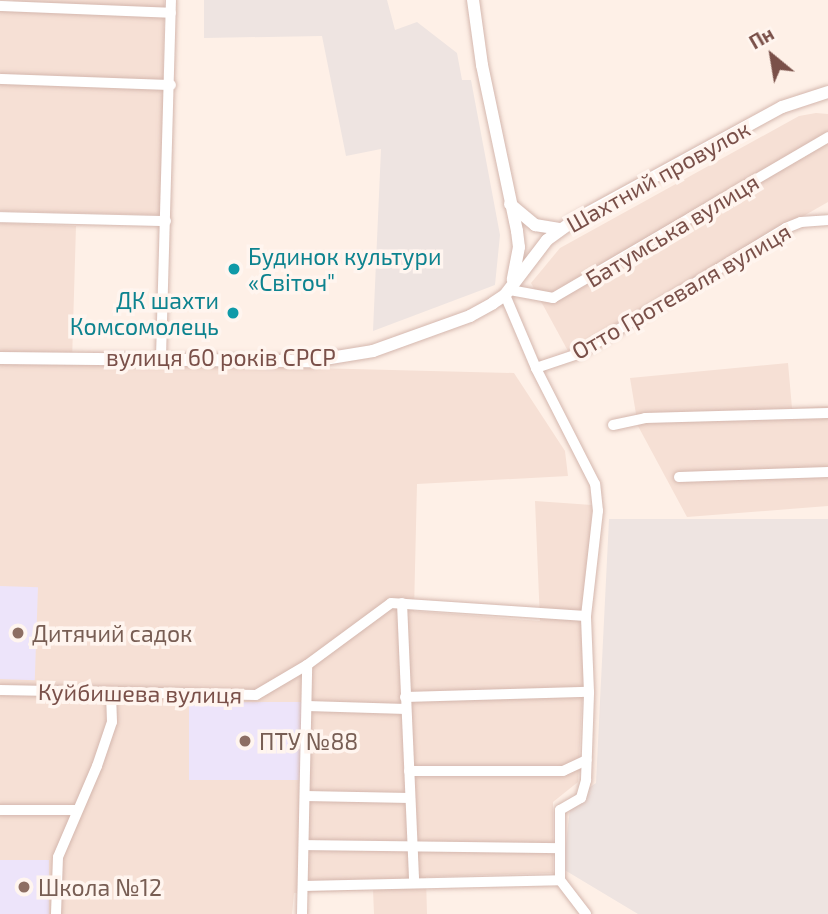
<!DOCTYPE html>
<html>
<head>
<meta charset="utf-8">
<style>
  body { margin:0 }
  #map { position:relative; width:828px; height:914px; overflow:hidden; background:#fef0e7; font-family:"Exo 2",sans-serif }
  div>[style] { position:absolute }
  .residential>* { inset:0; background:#f6e0d5 }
  .industrial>* { inset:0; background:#eee4e1 }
  .education>* { inset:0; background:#ede4fa; transform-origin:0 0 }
  .roads { filter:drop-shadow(0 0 2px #d4b7ae) drop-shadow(0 0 2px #d4b7ae) }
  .minor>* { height:10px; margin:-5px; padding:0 5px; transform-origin:5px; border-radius:5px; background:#fff }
  .tertiary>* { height:12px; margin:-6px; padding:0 6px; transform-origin:6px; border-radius:6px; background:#fff }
  .dots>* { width:19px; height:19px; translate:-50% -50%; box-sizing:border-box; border:4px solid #fff5ef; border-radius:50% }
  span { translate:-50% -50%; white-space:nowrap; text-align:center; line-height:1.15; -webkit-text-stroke:7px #fff5ef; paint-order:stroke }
  .street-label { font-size:23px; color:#7a5049 }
  .culture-label { font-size:23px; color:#0d838f }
  .left { translate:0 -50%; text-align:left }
  .right { translate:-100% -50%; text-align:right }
  .education-label { font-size:23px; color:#785e54 }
  .north { position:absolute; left:737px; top:21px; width:70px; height:70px; -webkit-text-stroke:5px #fff5ef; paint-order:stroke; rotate:330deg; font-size:19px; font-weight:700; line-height:28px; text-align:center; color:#7a5049 }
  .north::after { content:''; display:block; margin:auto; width:24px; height:32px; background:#7a5049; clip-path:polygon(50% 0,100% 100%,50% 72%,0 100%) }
</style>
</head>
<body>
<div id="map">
  <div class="residential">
    <i style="clip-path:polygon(13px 0,164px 0,162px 215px,0 211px,0 4px,12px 5px)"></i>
    <i style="clip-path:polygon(816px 113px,828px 114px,828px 202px,568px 351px,531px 283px,560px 248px,799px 116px)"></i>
    <i style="clip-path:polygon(0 223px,76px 226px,72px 362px,514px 373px,565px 451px,568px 476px,417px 484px,414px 611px,540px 621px,535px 501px,592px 505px,578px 782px,553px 802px,553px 873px,426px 877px,427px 914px,374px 914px,373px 890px,294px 893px,292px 914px,0 914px)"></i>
    <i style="clip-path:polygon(788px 363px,792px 408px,828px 406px,828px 506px,687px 517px,638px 426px,630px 378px)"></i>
  </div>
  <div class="industrial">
    <i style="clip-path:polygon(204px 0,387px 0,395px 30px,417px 22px,457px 53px,462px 80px,471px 80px,500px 235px,495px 285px,373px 331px,381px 149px,346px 156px,322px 36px,204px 38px)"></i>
    <i style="clip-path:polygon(609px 519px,828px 519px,828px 914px,638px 914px,563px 869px,571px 800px,596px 783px)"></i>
  </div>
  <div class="education">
    <i style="left:0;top:586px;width:38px;height:93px;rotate:2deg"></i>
    <i style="left:189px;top:702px;width:113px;height:78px"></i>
    <i style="left:0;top:860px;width:49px;height:54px"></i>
  </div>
  <div class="roads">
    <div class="minor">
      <i style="left:0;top:6px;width:171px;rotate:2.3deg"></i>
      <i style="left:0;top:79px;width:171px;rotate:2deg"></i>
      <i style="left:0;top:217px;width:166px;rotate:1.4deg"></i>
      <i style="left:510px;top:290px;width:44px;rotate:10.5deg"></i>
      <i style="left:553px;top:298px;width:319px;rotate:-30.3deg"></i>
      <i style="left:161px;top:357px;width:357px;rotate:-88.4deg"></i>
      <i style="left:536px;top:368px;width:44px;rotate:-18.4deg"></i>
      <i style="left:578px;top:354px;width:243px;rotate:-31.2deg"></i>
      <i style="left:786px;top:228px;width:16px;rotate:-22deg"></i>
      <i style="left:801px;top:222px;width:27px;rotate:-4deg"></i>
      <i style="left:613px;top:425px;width:33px;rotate:-12deg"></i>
      <i style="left:645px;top:418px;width:183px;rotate:-1.6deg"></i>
      <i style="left:679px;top:477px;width:149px;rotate:-1.9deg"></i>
      <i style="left:402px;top:603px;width:280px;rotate:87.5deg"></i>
      <i style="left:0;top:690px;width:256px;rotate:1.1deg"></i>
      <i style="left:256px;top:695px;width:59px;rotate:-30.5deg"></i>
      <i style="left:307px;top:665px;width:104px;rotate:-36.4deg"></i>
      <i style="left:391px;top:603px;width:195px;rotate:3.8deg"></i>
      <i style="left:586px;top:616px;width:106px;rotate:-83.5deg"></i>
      <i style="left:598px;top:511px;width:27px;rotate:-96deg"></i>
      <i style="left:595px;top:484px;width:130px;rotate:-117deg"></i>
      <i style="left:536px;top:368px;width:79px;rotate:-113deg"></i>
      <i style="left:405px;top:697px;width:184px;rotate:-1.6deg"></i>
      <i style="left:307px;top:706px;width:99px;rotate:1.7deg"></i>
      <i style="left:409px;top:771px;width:154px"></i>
      <i style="left:563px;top:771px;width:26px;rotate:-25deg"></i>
      <i style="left:305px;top:796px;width:105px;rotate:1.1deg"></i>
      <i style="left:0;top:810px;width:77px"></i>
      <i style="left:304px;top:845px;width:256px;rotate:0.7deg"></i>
      <i style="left:560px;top:880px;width:43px;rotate:52.6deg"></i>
      <i style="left:303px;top:886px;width:257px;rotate:-1.3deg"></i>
      <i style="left:560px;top:880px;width:70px;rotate:-90deg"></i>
      <i style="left:560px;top:810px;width:24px;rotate:-30deg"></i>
      <i style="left:581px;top:798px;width:19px;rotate:-74deg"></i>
      <i style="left:586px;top:780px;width:88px;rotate:-88deg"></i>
      <i style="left:589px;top:692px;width:76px;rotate:-92.3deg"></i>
      <i style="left:56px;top:914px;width:57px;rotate:-88deg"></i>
      <i style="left:58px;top:857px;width:99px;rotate:-66.8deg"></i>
      <i style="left:97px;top:766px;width:46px;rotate:-71.2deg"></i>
      <i style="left:112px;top:722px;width:30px;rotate:-92deg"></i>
      <i style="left:302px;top:914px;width:249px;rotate:-88.8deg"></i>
    </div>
    <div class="tertiary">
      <i style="left:473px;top:0;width:66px;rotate:82.1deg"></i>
      <i style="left:482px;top:65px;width:170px;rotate:78.1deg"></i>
      <i style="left:517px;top:231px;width:16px;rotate:83deg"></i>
      <i style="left:519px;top:247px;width:33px;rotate:101deg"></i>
      <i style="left:510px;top:204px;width:33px;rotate:40deg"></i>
      <i style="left:535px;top:225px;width:26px;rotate:9deg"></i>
      <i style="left:0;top:358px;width:312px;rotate:0.6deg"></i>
      <i style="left:312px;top:361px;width:62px;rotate:-9.3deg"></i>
      <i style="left:373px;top:351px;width:103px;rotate:-19.8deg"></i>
      <i style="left:470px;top:316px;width:26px;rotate:-29deg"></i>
      <i style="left:493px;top:303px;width:14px;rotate:-34deg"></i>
      <i style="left:505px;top:295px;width:69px;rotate:-52.6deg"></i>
      <i style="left:547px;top:240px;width:32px;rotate:-36deg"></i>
      <i style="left:573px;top:221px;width:238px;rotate:-28.6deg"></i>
      <i style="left:782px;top:107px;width:48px;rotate:-18.1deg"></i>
    </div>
  </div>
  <div class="dots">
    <i style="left:234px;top:269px;background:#0f9aa8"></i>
    <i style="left:233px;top:313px;background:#0f9aa8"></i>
    <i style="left:18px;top:633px;background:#8d6e63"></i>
    <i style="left:245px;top:741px;background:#8d6e63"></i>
    <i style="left:24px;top:887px;background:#8d6e63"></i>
  </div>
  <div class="street-label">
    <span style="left:658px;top:176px;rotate:-29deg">Шахтний провулок</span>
    <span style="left:672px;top:230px;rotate:-31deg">Батумська вулиця</span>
    <span style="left:681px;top:291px;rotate:-30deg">Отто Гротеваля вулиця</span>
    <span style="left:221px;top:357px">вулиця 60 років СРСР</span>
    <span style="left:140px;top:693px;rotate:1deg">Куйбишева вулиця</span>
  </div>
  <div class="culture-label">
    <span class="left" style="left:248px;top:269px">Будинок культури<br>«Світоч"</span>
    <span class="right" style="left:219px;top:313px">ДК шахти<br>Комсомолець</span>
  </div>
  <div class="education-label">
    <span class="left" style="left:32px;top:633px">Дитячий садок</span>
    <span class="left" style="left:259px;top:741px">ПТУ №88</span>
    <span class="left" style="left:38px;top:887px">Школа №12</span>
  </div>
  <div class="north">Пн</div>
</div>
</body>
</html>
